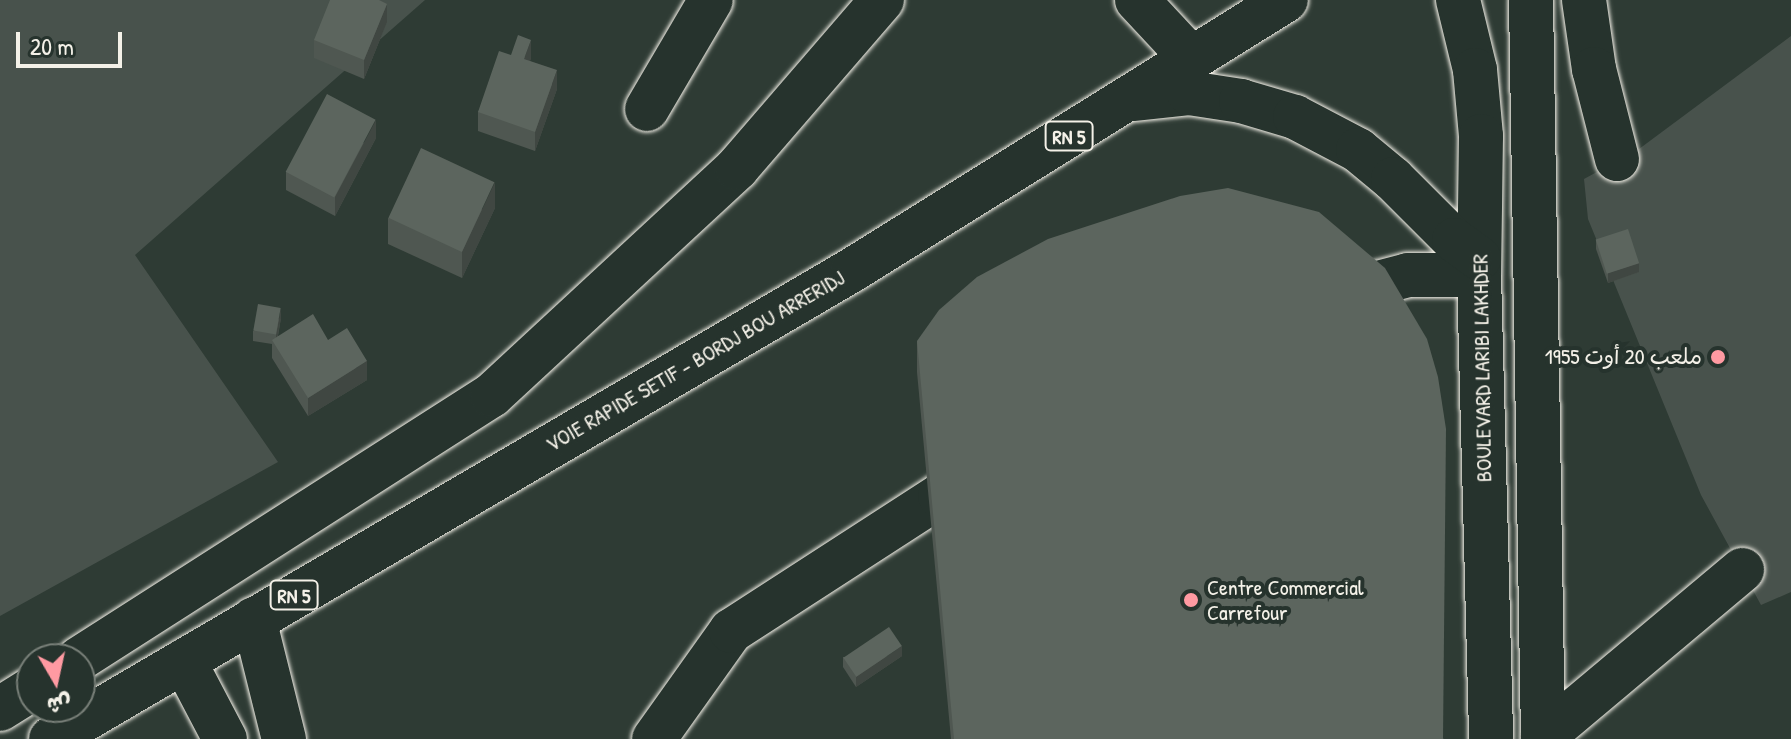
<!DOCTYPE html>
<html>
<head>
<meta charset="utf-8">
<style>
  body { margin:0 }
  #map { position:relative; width:1791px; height:739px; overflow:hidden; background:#2e3b34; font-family:"Patrick Hand","Playpen Sans Arabic",sans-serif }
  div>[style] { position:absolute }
  .green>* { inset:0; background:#48524c }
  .roads { filter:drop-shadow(0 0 2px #f4f1e8) drop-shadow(0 0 2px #f4f1e8) }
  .minor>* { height:44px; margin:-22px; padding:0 22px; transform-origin:22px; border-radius:22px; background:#26332d }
  .major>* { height:44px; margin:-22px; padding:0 22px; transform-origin:22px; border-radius:22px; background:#26332d }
  .highway>* { height:44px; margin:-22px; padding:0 22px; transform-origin:22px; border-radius:22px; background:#26332d }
  .wall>* { inset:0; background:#4f5751 }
  .shaded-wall>* { inset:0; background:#404742 }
  .building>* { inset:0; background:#5c655e; transform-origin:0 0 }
  .dots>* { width:22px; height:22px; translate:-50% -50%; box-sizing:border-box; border:4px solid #26332d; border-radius:50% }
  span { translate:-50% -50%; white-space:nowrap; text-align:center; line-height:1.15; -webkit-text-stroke:8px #26332d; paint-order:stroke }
  .shield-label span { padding:2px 6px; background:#26332d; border:2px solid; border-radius:6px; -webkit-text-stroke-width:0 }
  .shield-label { font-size:20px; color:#f4f1e8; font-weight:700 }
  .poi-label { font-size:22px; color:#f4f1e8 }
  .right { translate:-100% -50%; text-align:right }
  .left { translate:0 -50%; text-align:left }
  .street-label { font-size:22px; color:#f4f1e8 }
  .north { position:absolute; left:16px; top:643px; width:80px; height:80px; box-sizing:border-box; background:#26332d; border:2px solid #787f78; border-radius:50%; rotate:171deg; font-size:22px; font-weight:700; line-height:32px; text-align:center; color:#f4f1e8 }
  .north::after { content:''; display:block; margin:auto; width:28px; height:36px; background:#ff9aa2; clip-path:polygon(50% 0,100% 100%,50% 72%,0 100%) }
  .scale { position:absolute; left:16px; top:32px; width:106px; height:36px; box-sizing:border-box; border:4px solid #f4f1e8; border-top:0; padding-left:10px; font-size:24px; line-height:28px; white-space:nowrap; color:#f4f1e8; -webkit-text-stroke:6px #26332d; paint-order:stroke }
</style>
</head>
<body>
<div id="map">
  <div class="green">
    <i style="clip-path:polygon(0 0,425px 0,135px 255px,278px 462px,0 616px)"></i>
    <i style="clip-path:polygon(1791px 36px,1791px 592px,1761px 605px,1701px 495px,1588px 219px,1584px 179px,1639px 149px)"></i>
  </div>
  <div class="roads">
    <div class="minor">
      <i style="left:1584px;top:0;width:70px;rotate:81.8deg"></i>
      <i style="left:1594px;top:69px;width:93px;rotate:75.7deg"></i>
      <i style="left:647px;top:109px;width:126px;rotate:-59.6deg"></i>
      <i style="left:1332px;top:295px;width:79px;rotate:-14.7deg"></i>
      <i style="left:1408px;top:275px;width:71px"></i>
      <i style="left:254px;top:619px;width:124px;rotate:76deg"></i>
      <i style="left:184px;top:661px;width:88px;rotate:62.3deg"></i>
      <i style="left:1543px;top:737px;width:260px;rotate:-40deg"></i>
      <i style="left:654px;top:739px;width:133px;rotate:-54.5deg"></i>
      <i style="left:731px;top:631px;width:249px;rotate:-32.9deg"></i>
      <i style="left:940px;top:496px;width:48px;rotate:-27.1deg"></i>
    </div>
    <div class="major">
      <i style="left:1458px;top:0;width:72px;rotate:76.3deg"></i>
      <i style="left:1475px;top:70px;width:66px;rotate:84.8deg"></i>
      <i style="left:1481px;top:136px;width:139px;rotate:90.8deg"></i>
      <i style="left:1479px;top:275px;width:464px;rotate:88.5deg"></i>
      <i style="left:1531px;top:0;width:739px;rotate:89.07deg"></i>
    </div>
    <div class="highway">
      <i style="left:1137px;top:0;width:81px;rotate:47deg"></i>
      <i style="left:1135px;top:99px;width:54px;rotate:-6.3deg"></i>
      <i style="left:1189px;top:93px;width:53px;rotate:8.7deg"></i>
      <i style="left:1241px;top:101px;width:56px;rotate:16.5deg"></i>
      <i style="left:1295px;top:117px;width:71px;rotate:27.6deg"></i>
      <i style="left:1358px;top:150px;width:45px;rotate:39.6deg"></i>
      <i style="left:1393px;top:179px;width:86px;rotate:45deg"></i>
      <i style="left:1454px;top:240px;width:31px;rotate:36deg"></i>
      <i style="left:79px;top:659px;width:490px;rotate:-32.6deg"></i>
      <i style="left:492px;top:395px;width:334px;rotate:-42.8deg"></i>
      <i style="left:737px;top:168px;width:222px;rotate:-49.2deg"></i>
      <i style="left:0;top:709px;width:38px;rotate:-32deg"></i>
      <i style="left:51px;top:739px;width:928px;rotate:-30.35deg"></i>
      <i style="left:852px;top:270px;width:511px;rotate:-31.89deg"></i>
    </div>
  </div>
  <div class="wall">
    <i style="clip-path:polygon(387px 22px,364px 79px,314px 58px,314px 40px)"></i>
    <i style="clip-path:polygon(511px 55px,531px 58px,530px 61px,557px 89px,535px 151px,478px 131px,478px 112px)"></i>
    <i style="clip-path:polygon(376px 138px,335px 216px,286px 190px,286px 172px)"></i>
    <i style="clip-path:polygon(495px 208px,462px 278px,388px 244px,388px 218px)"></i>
    <i style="clip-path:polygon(1596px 240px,1639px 272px,1608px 283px,1596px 249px)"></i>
    <i style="clip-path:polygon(281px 318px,278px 336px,328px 340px,367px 380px,308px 416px,272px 358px,272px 344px,253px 341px,253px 331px)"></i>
    <i style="clip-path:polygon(917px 341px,1444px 739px,951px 739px,917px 372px)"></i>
    <i style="clip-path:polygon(902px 656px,856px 687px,843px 667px,843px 657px)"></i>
  </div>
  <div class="shaded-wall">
    <i style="clip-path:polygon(387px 4px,387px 22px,364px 79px,364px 60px)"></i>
    <i style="clip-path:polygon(531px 40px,531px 58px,524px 77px,524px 59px)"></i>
    <i style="clip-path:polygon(557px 70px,557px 89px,535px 151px,535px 132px)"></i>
    <i style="clip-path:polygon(376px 120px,376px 138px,335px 216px,335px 197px)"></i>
    <i style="clip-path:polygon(495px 182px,495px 208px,462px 278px,462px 252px)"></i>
    <i style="clip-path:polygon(1639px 263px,1639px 272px,1608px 283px,1608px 273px)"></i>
    <i style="clip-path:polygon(281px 308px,281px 318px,276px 345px,276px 335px)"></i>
    <i style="clip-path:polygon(367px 361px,367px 380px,308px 416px,308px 398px)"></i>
    <i style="clip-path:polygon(902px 646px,902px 656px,856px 687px,856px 677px)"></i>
  </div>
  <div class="building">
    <i style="clip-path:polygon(330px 0,379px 0,387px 4px,364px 60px,314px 40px)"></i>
    <i style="clip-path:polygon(518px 35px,531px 40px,524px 59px,557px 70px,535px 132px,478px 112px,499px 51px,511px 55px)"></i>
    <i style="left:327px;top:94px;width:55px;height:88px;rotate:28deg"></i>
    <i style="left:421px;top:148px;width:81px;height:77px;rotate:25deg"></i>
    <i style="clip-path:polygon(1228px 188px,1319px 212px,1385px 268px,1427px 339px,1438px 377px,1446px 429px,1443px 739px,954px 739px,917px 341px,939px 310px,977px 277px,1048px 239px,1180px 196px)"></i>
    <i style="left:1628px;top:229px;width:36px;height:34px;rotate:72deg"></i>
    <i style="left:258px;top:304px;width:23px;height:27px;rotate:10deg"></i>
    <i style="clip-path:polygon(313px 314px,328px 340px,347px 328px,367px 361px,308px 398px,272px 340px)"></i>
    <i style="left:889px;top:627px;width:23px;height:55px;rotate:56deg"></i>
  </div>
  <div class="dots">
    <i style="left:1718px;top:357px;background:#ff9aa2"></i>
    <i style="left:1191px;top:600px;background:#ff9aa2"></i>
  </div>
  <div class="shield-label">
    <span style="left:1069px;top:136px">RN 5</span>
    <span style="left:294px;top:595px">RN 5</span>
  </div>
  <div class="poi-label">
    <span class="right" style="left:1702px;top:357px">ملعب 20 أوت 1955</span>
    <span class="left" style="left:1207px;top:600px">Centre Commercial<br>Carrefour</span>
  </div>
  <div class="street-label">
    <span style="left:695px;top:361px;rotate:-30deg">VOIE RAPIDE SETIF - BORDJ BOU ARRERIDJ</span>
    <span style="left:1482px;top:368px;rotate:-91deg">BOULEVARD LARIBI LAKHDER</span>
  </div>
  <div class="north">ش</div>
  <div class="scale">20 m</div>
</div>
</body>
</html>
